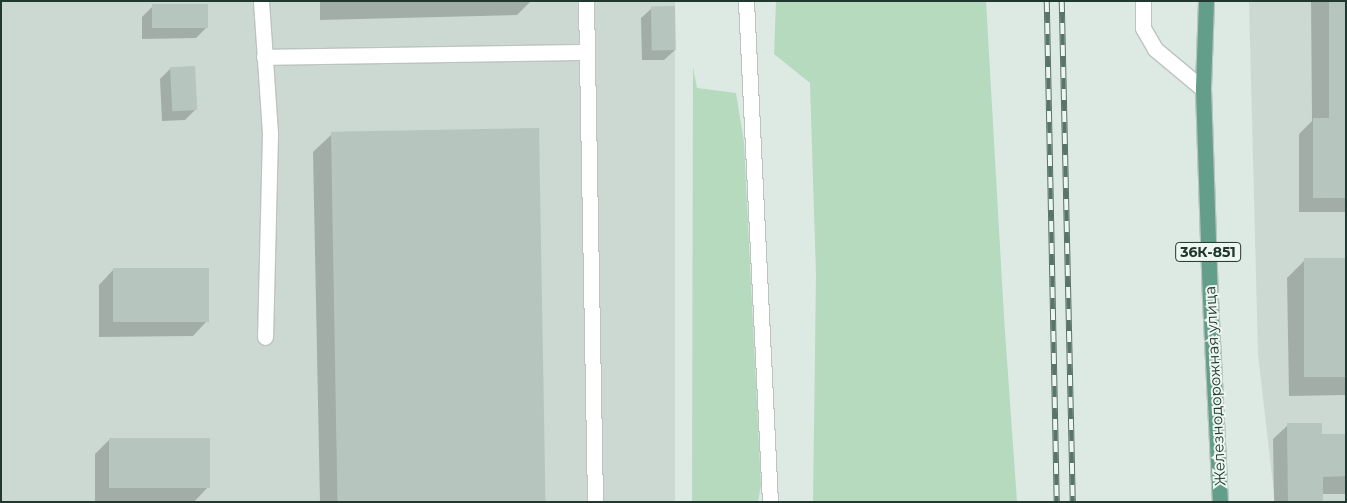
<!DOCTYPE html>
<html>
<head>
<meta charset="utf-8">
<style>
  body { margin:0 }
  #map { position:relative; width:1347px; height:503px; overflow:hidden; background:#dde9e3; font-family:Montserrat,sans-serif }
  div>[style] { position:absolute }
  .built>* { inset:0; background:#ccd9d2; transform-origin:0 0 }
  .green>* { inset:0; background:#b6dabd }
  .shadow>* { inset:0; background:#0003 }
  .building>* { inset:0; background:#b6c6bf; transform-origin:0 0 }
  .roads { filter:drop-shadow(1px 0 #bcc3c1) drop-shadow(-1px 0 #bcc3c1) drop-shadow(0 1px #bcc3c1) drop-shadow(0 -1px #bcc3c1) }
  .minor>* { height:15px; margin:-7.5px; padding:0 7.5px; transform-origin:7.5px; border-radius:7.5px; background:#fff }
  .major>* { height:15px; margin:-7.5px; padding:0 7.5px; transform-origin:7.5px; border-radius:7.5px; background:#639e8b }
  .rail>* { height:5.5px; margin-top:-2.75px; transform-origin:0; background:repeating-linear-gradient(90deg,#edf6f1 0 11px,#59746b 0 22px); box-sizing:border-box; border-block:1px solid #59746b }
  span { translate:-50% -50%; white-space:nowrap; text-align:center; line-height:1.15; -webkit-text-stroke:4px #edf6f1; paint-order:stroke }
  .shield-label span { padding:1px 4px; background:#edf6f1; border:1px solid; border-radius:4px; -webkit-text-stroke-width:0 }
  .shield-label { font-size:14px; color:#203830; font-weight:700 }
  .street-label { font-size:15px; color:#203830 }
  .frame { position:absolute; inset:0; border:2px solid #203830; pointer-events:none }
</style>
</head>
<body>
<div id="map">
  <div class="built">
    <div style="left:1px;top:1px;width:674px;height:501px"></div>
    <div style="clip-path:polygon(1249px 1px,1346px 1px,1346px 502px,1275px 502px,1258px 354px)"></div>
  </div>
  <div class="green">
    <div style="clip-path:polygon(776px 1px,986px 1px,1004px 317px,1017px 502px,813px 502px,816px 275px,810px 83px,774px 54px)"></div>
    <div style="clip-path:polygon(693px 67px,697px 88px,736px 93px,744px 142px,761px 485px,758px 502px,692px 502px)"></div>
  </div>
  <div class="shadow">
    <div style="clip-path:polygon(320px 1px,531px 1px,517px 15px,320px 20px)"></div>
    <div style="clip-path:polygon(1311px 1px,1346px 1px,1346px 212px,1299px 212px,1299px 134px,1312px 121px)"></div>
    <div style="clip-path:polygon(153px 6px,206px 28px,196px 38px,142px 39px,142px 17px)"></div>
    <div style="clip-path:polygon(652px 8px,675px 50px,664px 60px,642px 60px,641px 18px)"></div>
    <div style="clip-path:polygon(170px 69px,196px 109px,185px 120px,162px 121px,160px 79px)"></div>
    <div style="clip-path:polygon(332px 134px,545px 502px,320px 502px,313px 152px)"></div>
    <div style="clip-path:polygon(1346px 259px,1346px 395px,1289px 396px,1287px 278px,1305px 260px)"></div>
    <div style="clip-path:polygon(113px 270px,207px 321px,193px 336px,99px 337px,99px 285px)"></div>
    <div style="clip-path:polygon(1288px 425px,1321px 435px,1346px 435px,1346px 494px,1322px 494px,1322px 502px,1274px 502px,1273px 439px)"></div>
    <div style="clip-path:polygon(110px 439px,208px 487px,194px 502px,95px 502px,95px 454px)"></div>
  </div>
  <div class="building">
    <div style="clip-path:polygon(1329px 1px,1346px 1px,1346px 198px,1313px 198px,1313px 118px,1329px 118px)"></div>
    <div style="left:208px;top:4px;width:24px;height:56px;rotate:90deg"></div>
    <div style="left:675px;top:6px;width:44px;height:24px;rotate:89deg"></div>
    <div style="left:195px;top:66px;width:44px;height:25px;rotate:87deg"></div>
    <div style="left:539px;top:128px;width:374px;height:208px;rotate:89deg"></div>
    <div style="left:1346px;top:258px;width:119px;height:42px;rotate:90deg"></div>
    <div style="left:209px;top:268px;width:54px;height:96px;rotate:90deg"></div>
    <div style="clip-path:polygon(1287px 423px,1322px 423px,1322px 434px,1346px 434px,1346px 476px,1323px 477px,1323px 502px,1288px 502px)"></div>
    <div style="left:109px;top:438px;width:101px;height:50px"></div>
  </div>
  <div class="roads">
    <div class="minor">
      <div style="left:261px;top:1px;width:133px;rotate:86.1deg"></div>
      <div style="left:270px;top:134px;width:203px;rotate:91.4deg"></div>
      <div style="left:586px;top:1px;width:500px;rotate:88.97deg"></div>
      <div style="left:746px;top:1px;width:502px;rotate:87.26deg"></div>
      <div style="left:1143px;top:1px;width:27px;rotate:90deg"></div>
      <div style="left:1143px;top:28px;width:24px;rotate:60deg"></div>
      <div style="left:1155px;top:49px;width:62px;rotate:39.8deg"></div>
      <div style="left:264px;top:57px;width:323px;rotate:-0.9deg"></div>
    </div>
    <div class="major">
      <div style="left:1206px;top:1px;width:88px;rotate:92deg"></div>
      <div style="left:1203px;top:89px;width:210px;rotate:88.1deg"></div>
      <div style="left:1210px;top:299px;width:203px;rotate:87.2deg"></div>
    </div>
  </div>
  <div class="rail">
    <div style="left:1047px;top:1px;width:501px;rotate:88.86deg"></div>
    <div style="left:1062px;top:1px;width:501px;rotate:88.74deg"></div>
  </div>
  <div class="shield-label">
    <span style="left:1208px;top:252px">36К-851</span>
  </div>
  <div class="street-label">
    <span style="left:1215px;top:386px;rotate:-93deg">Железнодорожная улица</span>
  </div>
  <div class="frame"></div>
</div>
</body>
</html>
